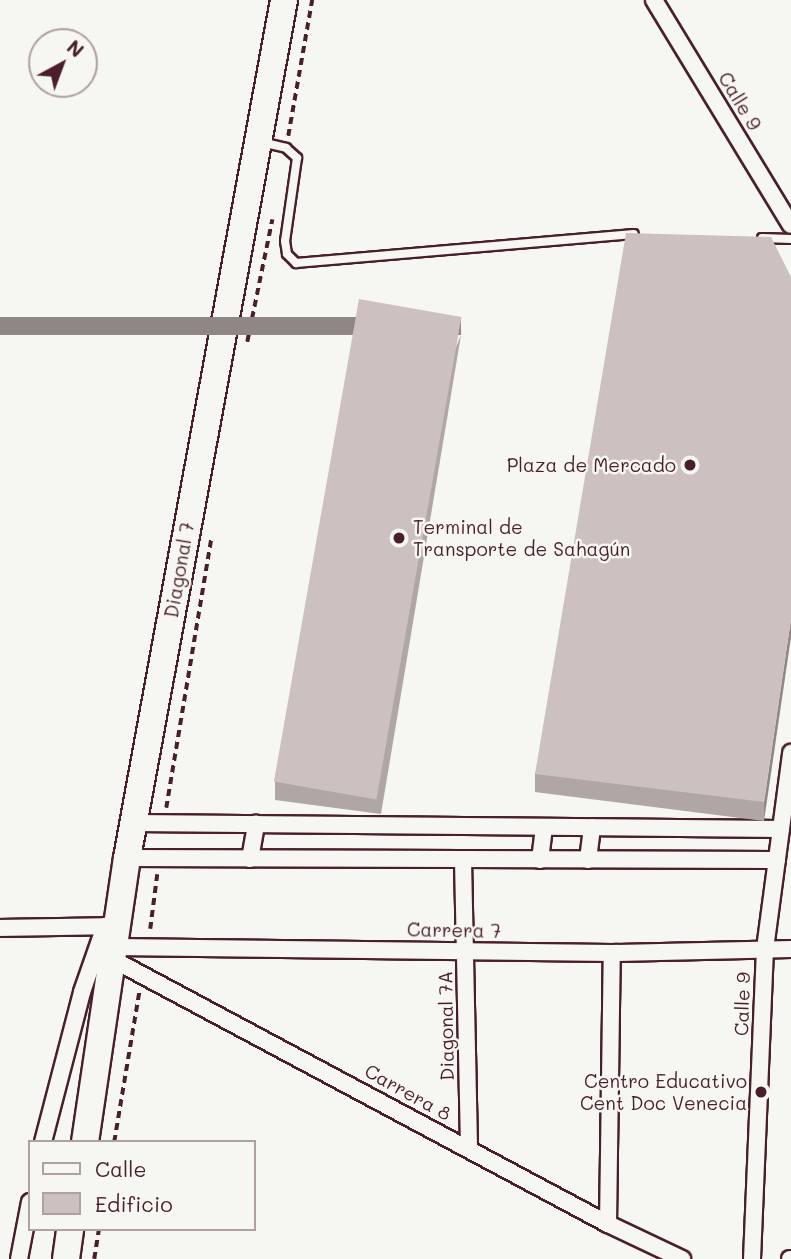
<!DOCTYPE html>
<html>
<head>
<meta charset="utf-8">
<style>
  body { margin:0 }
  #map { position:relative; width:791px; height:1259px; overflow:hidden; background:#f6f6f2; font-family:Mali,sans-serif }
  div>[style] { position:absolute }
  .path>* { height:3.5px; margin-top:-1.75px; transform-origin:0; background:repeating-linear-gradient(90deg,#4a1f2b 0 7px,transparent 0 12px) }
  .roads { filter:drop-shadow(2px 0 #4a1f2b) drop-shadow(-2px 0 #4a1f2b) drop-shadow(0 2px #4a1f2b) drop-shadow(0 -2px #4a1f2b) }
  .service>* { height:8px; margin:-4px; padding:0 4px; transform-origin:4px; border-radius:4px; background:#f6f6f2 }
  .minor>* { height:16px; margin:-8px; padding:0 8px; transform-origin:8px; border-radius:8px; background:#f6f6f2 }
  .trunk>* { height:26px; margin:-13px; padding:0 13px; transform-origin:13px; border-radius:13px; background:#f6f6f2 }
  .wall>* { inset:0; background:#afa6a5 }
  .shaded-wall>* { inset:0; background:#8f8786; transform-origin:0 0 }
  .building>* { inset:0; background:#ccc1c0; transform-origin:0 0 }
  .dots>* { width:19px; height:19px; translate:-50% -50%; box-sizing:border-box; border:4px solid #f6f6f2; border-radius:50% }
  span { translate:-50% -50%; white-space:nowrap; text-align:center; line-height:1.15; -webkit-text-stroke:5px #f6f6f2; paint-order:stroke }
  .street-label { font-size:19px; color:#4a1f2b }
  .poi-label { font-size:19px; color:#4a1f2b }
  .right { translate:-100% -50%; text-align:right }
  .left { translate:0 -50%; text-align:left }
  .legend { position:absolute; left:28px; top:1140px; width:228px; height:91px; box-sizing:border-box; background:#f6f6f2; border:2px solid #b1a0a2; margin:0; padding:9px 12px; list-style:none; font-size:21px; color:#4a1f2b }
  .legend li { display:flex; align-items:center; gap:14px; height:35px }
  .legend b { width:35px; border:2px solid #b1a0a2 }
  .north { position:absolute; left:28px; top:28px; width:70px; height:70px; box-sizing:border-box; background:#f6f6f2; border:2px solid #b1a0a2; border-radius:50%; rotate:41deg; font-size:19px; font-weight:700; line-height:28px; text-align:center; color:#4a1f2b }
  .north::after { content:''; display:block; margin:auto; width:24px; height:32px; background:#4a1f2b; clip-path:polygon(50% 0,100% 100%,50% 72%,0 100%) }
</style>
</head>
<body>
<div id="map">
  <div class="path">
    <div style="left:288px;top:136px;width:138px;rotate:-80deg"></div>
    <div style="left:247px;top:342px;width:125px;rotate:-78.4deg"></div>
    <div style="left:166px;top:808px;width:273px;rotate:-80.5deg"></div>
    <div style="left:150px;top:929px;width:55px;rotate:-82.7deg"></div>
    <div style="left:114px;top:1142px;width:152px;rotate:-80.5deg"></div>
    <div style="left:94px;top:1259px;width:30px;rotate:-81deg"></div>
  </div>
  <div class="roads">
    <div class="service">
      <div style="left:261px;top:142px;width:26px;rotate:13deg"></div>
      <div style="left:286px;top:148px;width:15px;rotate:42deg"></div>
      <div style="left:297px;top:158px;width:84px;rotate:98.2deg"></div>
      <div style="left:285px;top:241px;width:13px;rotate:81deg"></div>
      <div style="left:287px;top:254px;width:13px;rotate:45deg"></div>
      <div style="left:296px;top:263px;width:339px;rotate:-4.9deg"></div>
      <div style="left:762px;top:238px;width:29px;rotate:2deg"></div>
    </div>
    <div class="minor">
      <div style="left:654px;top:0;width:263px;rotate:58.7deg"></div>
      <div style="left:134px;top:823px;width:647px;rotate:0.53deg"></div>
      <div style="left:127px;top:858px;width:650px;rotate:0.18deg"></div>
      <div style="left:250px;top:859px;width:36px;rotate:-80deg"></div>
      <div style="left:463px;top:860px;width:289px;rotate:88.8deg"></div>
      <div style="left:540px;top:860px;width:33px;rotate:-83deg"></div>
      <div style="left:588px;top:860px;width:33px;rotate:-83deg"></div>
      <div style="left:0;top:928px;width:112px;rotate:-1deg"></div>
      <div style="left:116px;top:947px;width:496px;rotate:0.7deg"></div>
      <div style="left:612px;top:953px;width:179px;rotate:-1.3deg"></div>
      <div style="left:114px;top:960px;width:560px;rotate:28.12deg"></div>
      <div style="left:608px;top:1224px;width:82px;rotate:25.3deg"></div>
      <div style="left:43px;top:1142px;width:155px;rotate:-75.4deg"></div>
      <div style="left:82px;top:992px;width:70px;rotate:-70.8deg"></div>
      <div style="left:608px;top:1224px;width:271px;rotate:-89.2deg"></div>
      <div style="left:19px;top:1259px;width:58px;rotate:-79.1deg"></div>
      <div style="left:752px;top:1259px;width:310px;rotate:-87.6deg"></div>
      <div style="left:765px;top:949px;width:198px;rotate:-82.4deg"></div>
      <div style="left:790px;top:1259px;width:1px"></div>
    </div>
    <div class="trunk">
      <div style="left:85px;top:1142px;width:287px;rotate:-81.6deg"></div>
      <div style="left:127px;top:858px;width:872px;rotate:-79.63deg"></div>
      <div style="left:66px;top:1259px;width:30px;rotate:-82deg"></div>
    </div>
  </div>
  <div class="wall">
    <div style="clip-path:polygon(771px 237px,764px 821px,535px 792px,535px 774px)"></div>
    <div style="clip-path:polygon(461px 335px,381px 814px,275px 800px,275px 782px)"></div>
  </div>
  <div class="shaded-wall">
    <div style="left:461px;top:317px;width:18px;height:486px;rotate:90deg"></div>
    <div style="clip-path:polygon(791px 619px,791px 637px,764px 821px,764px 802px)"></div>
  </div>
  <div class="building">
    <div style="clip-path:polygon(626px 233px,771px 237px,791px 277px,791px 619px,764px 802px,535px 774px)"></div>
    <div style="left:359px;top:299px;width:104px;height:490px;rotate:10deg"></div>
  </div>
  <div class="dots">
    <div style="left:690px;top:465px;background:#4a1f2b"></div>
    <div style="left:399px;top:538px;background:#4a1f2b"></div>
    <div style="left:761px;top:1092px;background:#4a1f2b"></div>
  </div>
  <div class="street-label">
    <span style="left:740px;top:101px;rotate:59deg">Calle 9</span>
    <span style="left:179px;top:570px;rotate:-80deg">Diagonal 7</span>
    <span style="left:454px;top:930px;rotate:1deg">Carrera 7</span>
    <span style="left:742px;top:1004px;rotate:-88deg">Calle 9</span>
    <span style="left:446px;top:1026px;rotate:-91deg">Diagonal 7A</span>
    <span style="left:408px;top:1092px;rotate:29deg">Carrera 8</span>
  </div>
  <div class="poi-label">
    <span class="right" style="left:676px;top:465px">Plaza de Mercado</span>
    <span class="left" style="left:413px;top:538px">Terminal de<br>Transporte de Sahagún</span>
    <span class="right" style="left:747px;top:1092px">Centro Educativo<br>Cent Doc Venecia</span>
  </div>
  <ul class="legend">
  <li><b style="height:9px;background:#f6f6f2"></b>Calle</li>
  <li><b style="height:19px;background:#ccc1c0"></b>Edificio</li>
  </ul>
  <div class="north">N</div>
</div>
</body>
</html>
